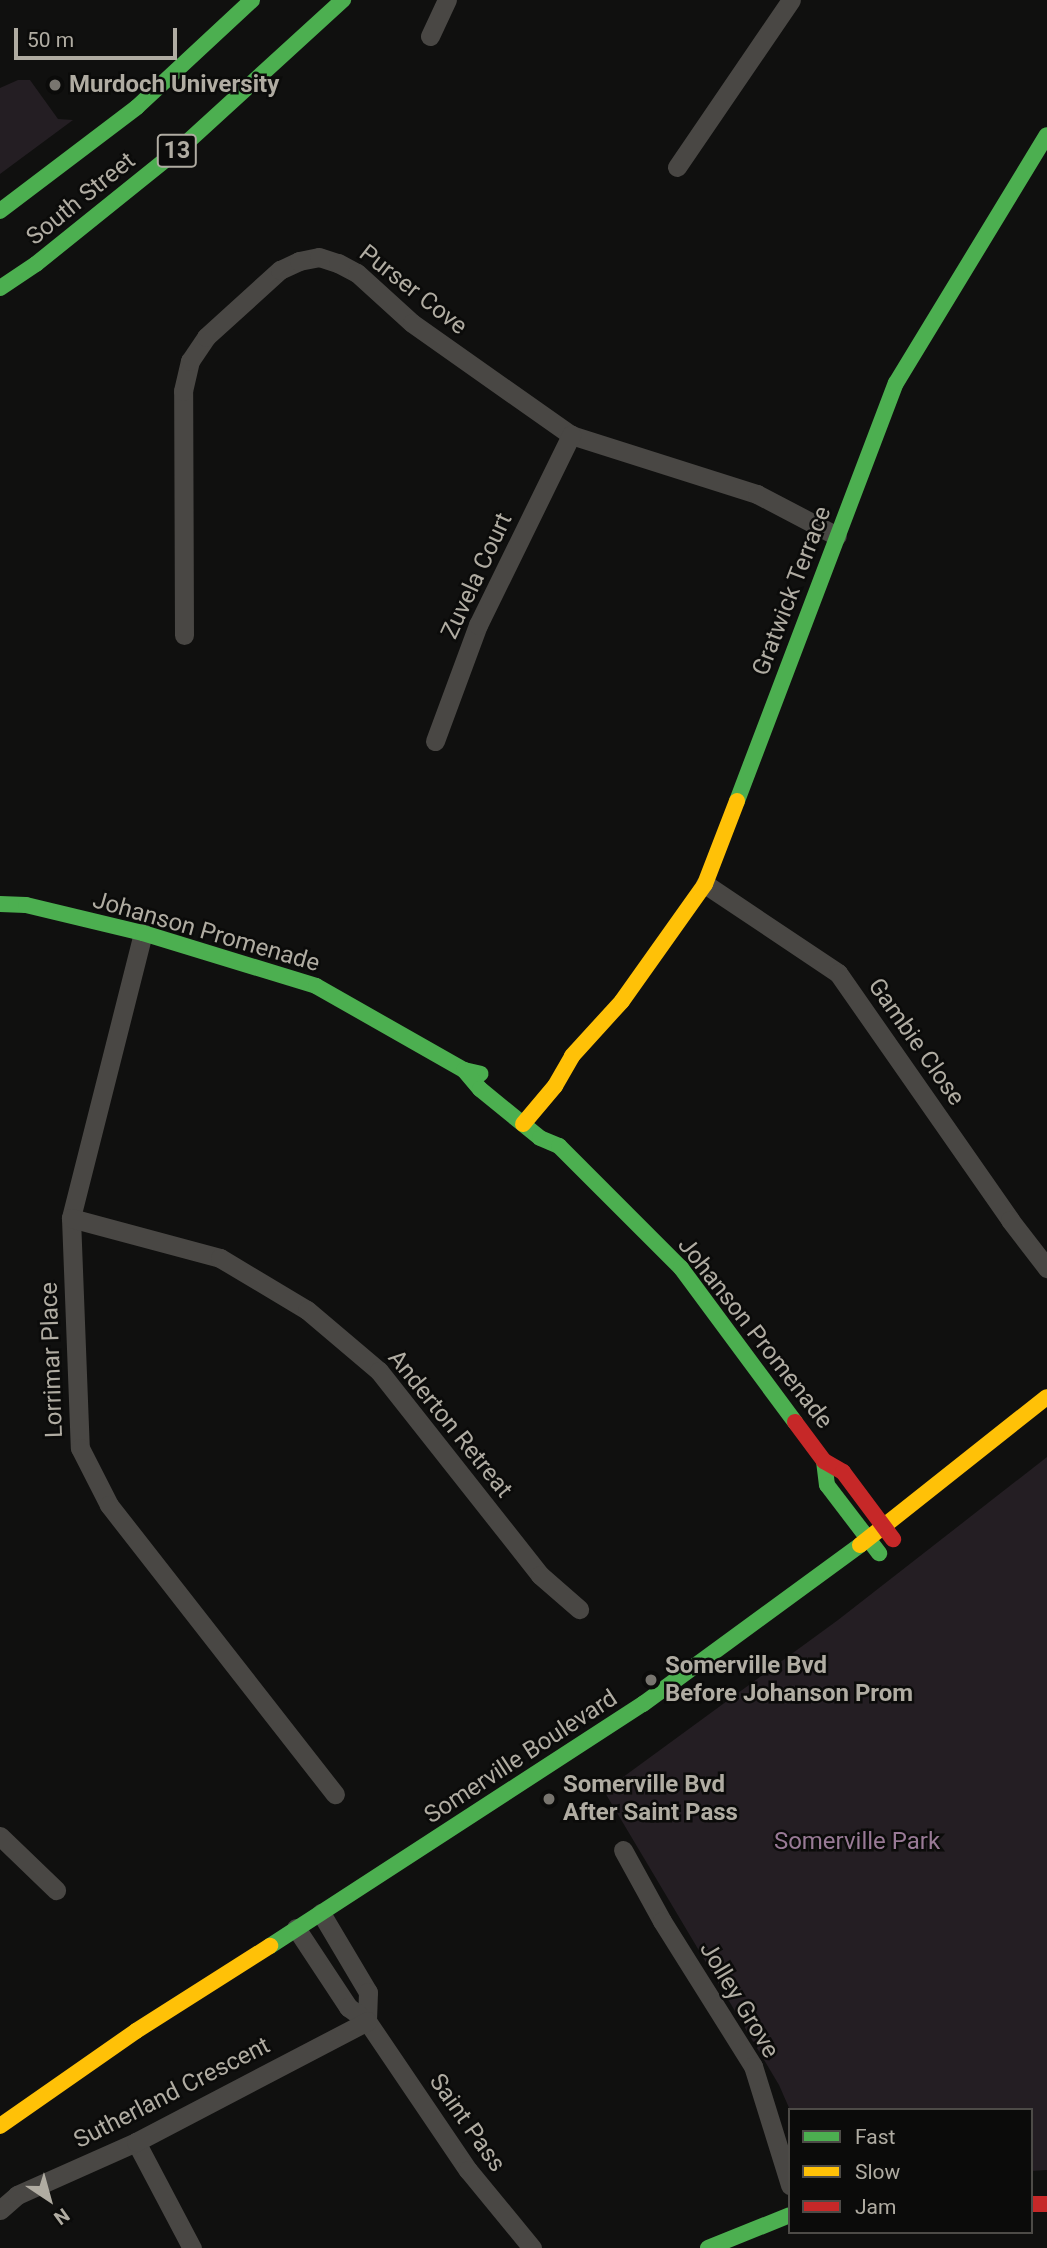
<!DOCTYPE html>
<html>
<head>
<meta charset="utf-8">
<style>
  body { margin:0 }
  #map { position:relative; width:1047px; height:2248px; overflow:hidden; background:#10100f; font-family:Roboto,sans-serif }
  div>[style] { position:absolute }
  .green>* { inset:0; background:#241e23 }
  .street>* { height:19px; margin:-9.5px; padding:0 9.5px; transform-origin:9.5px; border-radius:9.5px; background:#494744 }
  .fast>* { height:16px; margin:-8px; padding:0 8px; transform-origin:8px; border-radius:8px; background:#4caf50 }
  .slow>* { height:16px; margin:-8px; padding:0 8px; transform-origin:8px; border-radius:8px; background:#ffc107 }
  .jam>* { height:16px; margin:-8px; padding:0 8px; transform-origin:8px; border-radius:8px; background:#c62828 }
  .dots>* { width:19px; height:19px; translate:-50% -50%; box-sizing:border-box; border:4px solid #0b0b0a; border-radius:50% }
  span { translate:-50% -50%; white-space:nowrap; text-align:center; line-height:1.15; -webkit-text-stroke:5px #0b0b0a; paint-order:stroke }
  .shield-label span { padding:2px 5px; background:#0b0b0a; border:2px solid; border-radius:5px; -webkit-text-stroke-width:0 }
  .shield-label { font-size:23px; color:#b0aca2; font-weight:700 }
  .poi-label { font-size:24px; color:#b0aca2; font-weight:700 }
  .left { translate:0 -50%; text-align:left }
  .street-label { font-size:24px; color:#b0aca2 }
  .park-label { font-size:24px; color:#997a96 }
  .legend { position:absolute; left:788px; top:2108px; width:245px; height:126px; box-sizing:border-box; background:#0b0b0a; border:2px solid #4d4b47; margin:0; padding:9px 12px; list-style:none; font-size:21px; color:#b0aca2 }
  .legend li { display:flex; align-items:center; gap:14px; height:35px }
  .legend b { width:35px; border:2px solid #4d4b47 }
  .north { position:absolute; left:14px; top:2164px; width:70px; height:70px; -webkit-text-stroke:5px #0b0b0a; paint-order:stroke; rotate:144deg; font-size:19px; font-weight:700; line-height:28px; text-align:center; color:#b0aca2 }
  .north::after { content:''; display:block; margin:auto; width:24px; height:32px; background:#b0aca2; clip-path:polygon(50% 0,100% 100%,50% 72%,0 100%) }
  .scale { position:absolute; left:14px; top:28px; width:163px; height:32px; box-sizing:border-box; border:4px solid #b0aca2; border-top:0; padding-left:9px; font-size:21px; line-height:24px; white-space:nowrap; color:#b0aca2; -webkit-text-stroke:5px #0b0b0a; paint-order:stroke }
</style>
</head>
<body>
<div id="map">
  <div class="green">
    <div style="clip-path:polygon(18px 80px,30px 80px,58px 119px,73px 120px,0 174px,0 88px)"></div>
    <div style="clip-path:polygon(1047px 1457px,1047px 2170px,1031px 2171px,1031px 2110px,790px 2110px,779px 2085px,604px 1791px,838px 1620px)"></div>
  </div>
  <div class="street">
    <div style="left:430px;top:36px;width:40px;rotate:-65deg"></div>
    <div style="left:677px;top:167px;width:202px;rotate:-55.7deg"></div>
    <div style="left:184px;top:635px;width:244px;rotate:-90.2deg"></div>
    <div style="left:183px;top:391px;width:31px;rotate:-77deg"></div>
    <div style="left:190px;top:361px;width:29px;rotate:-56deg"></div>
    <div style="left:206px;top:337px;width:100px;rotate:-42.2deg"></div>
    <div style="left:280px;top:270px;width:21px;rotate:-25deg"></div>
    <div style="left:299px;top:261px;width:20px;rotate:-11deg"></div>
    <div style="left:319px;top:257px;width:20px;rotate:18deg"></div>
    <div style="left:338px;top:263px;width:21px;rotate:28deg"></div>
    <div style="left:357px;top:273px;width:74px;rotate:42.3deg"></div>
    <div style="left:412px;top:323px;width:194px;rotate:35.2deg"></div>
    <div style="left:571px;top:435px;width:195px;rotate:17.6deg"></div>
    <div style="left:757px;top:494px;width:90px;rotate:27.7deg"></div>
    <div style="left:435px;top:741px;width:124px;rotate:-69.7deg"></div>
    <div style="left:478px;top:625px;width:212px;rotate:-63.9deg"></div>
    <div style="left:705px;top:884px;width:160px;rotate:33.8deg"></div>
    <div style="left:838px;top:973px;width:301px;rotate:55.1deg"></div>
    <div style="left:1010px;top:1220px;width:61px;rotate:52.4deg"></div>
    <div style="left:143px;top:933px;width:294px;rotate:104.2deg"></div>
    <div style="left:71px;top:1218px;width:230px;rotate:87.8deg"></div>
    <div style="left:80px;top:1448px;width:64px;rotate:63deg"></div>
    <div style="left:109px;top:1505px;width:367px;rotate:52deg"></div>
    <div style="left:71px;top:1218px;width:154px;rotate:15deg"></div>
    <div style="left:220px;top:1258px;width:101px;rotate:30.9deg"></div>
    <div style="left:307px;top:1310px;width:94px;rotate:40.3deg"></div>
    <div style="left:379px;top:1371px;width:260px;rotate:51.7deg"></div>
    <div style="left:540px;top:1575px;width:52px;rotate:41.1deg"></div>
    <div style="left:0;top:1836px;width:78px;rotate:44deg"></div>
    <div style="left:623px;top:1850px;width:81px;rotate:61.2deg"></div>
    <div style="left:662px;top:1921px;width:171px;rotate:57.9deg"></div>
    <div style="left:753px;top:2066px;width:125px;rotate:72.7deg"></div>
    <div style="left:321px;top:1913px;width:92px;rotate:59.3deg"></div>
    <div style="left:368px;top:1992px;width:29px;rotate:92deg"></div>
    <div style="left:296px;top:1928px;width:95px;rotate:56.6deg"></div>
    <div style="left:348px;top:2007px;width:24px;rotate:36deg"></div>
    <div style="left:367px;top:2021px;width:180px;rotate:55.9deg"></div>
    <div style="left:468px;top:2170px;width:101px;rotate:50.6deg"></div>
    <div style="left:136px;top:2142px;width:120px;rotate:62.2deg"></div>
    <div style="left:0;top:2210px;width:23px;rotate:-41deg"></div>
    <div style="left:17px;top:2195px;width:130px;rotate:-24deg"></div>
    <div style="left:136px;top:2142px;width:261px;rotate:-27.6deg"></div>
  </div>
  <div class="fast">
    <div style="left:0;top:211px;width:172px;rotate:-37.2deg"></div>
    <div style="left:137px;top:107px;width:157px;rotate:-42.9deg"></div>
    <div style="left:0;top:288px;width:43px;rotate:-33.7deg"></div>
    <div style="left:36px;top:264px;width:189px;rotate:-38.8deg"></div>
    <div style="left:183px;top:146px;width:217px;rotate:-42.4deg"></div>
    <div style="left:737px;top:801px;width:447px;rotate:-69.2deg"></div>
    <div style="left:896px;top:383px;width:290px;rotate:-58.7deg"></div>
    <div style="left:0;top:904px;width:26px;rotate:2deg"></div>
    <div style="left:26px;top:905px;width:120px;rotate:13.5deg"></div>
    <div style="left:143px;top:933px;width:181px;rotate:17deg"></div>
    <div style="left:316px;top:986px;width:170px;rotate:29.6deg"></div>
    <div style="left:464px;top:1070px;width:17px;rotate:13deg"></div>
    <div style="left:464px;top:1070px;width:25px;rotate:50deg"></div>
    <div style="left:480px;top:1089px;width:77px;rotate:39.2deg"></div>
    <div style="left:540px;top:1138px;width:21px;rotate:23deg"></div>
    <div style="left:559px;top:1146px;width:173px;rotate:45deg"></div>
    <div style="left:681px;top:1268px;width:192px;rotate:53.5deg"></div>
    <div style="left:824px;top:1461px;width:24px;rotate:83deg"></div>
    <div style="left:827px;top:1485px;width:86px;rotate:52.6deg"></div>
    <div style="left:270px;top:1946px;width:445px;rotate:-33deg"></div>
    <div style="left:643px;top:1704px;width:269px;rotate:-36.2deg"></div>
    <div style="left:708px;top:2248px;width:88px;rotate:-21.9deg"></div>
  </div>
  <div class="slow">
    <div style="left:523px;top:1124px;width:50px;rotate:-49.9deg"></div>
    <div style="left:555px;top:1086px;width:34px;rotate:-60deg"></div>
    <div style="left:572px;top:1056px;width:74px;rotate:-47.7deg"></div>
    <div style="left:622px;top:1001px;width:143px;rotate:-54.6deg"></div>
    <div style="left:705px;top:884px;width:89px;rotate:-68.9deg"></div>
    <div style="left:860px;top:1545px;width:238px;rotate:-38.4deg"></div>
    <div style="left:0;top:2126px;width:166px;rotate:-34.9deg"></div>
    <div style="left:136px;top:2031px;width:159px;rotate:-32.4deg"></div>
  </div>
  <div class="jam">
    <div style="left:795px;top:1422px;width:49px;rotate:53.4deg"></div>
    <div style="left:824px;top:1461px;width:22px;rotate:30deg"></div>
    <div style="left:843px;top:1472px;width:84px;rotate:53.3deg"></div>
    <div style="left:1031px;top:2204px;width:16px"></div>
  </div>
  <div class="dots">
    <div style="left:55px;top:85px;background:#78756f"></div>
    <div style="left:651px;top:1680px;background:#78756f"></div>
    <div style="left:549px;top:1799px;background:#78756f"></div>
  </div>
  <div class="shield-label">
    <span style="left:177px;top:151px">13</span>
  </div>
  <div class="poi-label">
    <span class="left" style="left:69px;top:85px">Murdoch University</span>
    <span class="left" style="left:665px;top:1680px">Somerville Bvd<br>Before Johanson Prom</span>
    <span class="left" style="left:563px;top:1799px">Somerville Bvd<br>After Saint Pass</span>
  </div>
  <div class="street-label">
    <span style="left:81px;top:199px;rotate:-39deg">South Street</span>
    <span style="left:413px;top:290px;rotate:38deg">Purser Cove</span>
    <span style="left:477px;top:576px;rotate:-65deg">Zuvela Court</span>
    <span style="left:792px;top:591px;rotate:-69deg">Gratwick Terrace</span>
    <span style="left:206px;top:932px;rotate:16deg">Johanson Promenade</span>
    <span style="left:916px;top:1042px;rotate:55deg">Gambie Close</span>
    <span style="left:755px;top:1333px;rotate:52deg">Johanson Promenade</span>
    <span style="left:52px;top:1360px;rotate:-92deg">Lorrimar Place</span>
    <span style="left:450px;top:1424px;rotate:51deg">Anderton Retreat</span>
    <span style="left:521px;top:1757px;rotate:-33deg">Somerville Boulevard</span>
    <span style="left:739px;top:2000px;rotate:59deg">Jolley Grove</span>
    <span style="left:172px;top:2093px;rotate:-27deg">Sutherland Crescent</span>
    <span style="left:467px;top:2123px;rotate:55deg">Saint Pass</span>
  </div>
  <div class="park-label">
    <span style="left:857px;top:1842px">Somerville Park</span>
  </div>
  <ul class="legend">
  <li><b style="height:9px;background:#4caf50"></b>Fast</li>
  <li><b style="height:9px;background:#ffc107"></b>Slow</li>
  <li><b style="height:9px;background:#c62828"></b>Jam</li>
  </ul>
  <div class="north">N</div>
  <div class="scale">50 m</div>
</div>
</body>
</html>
